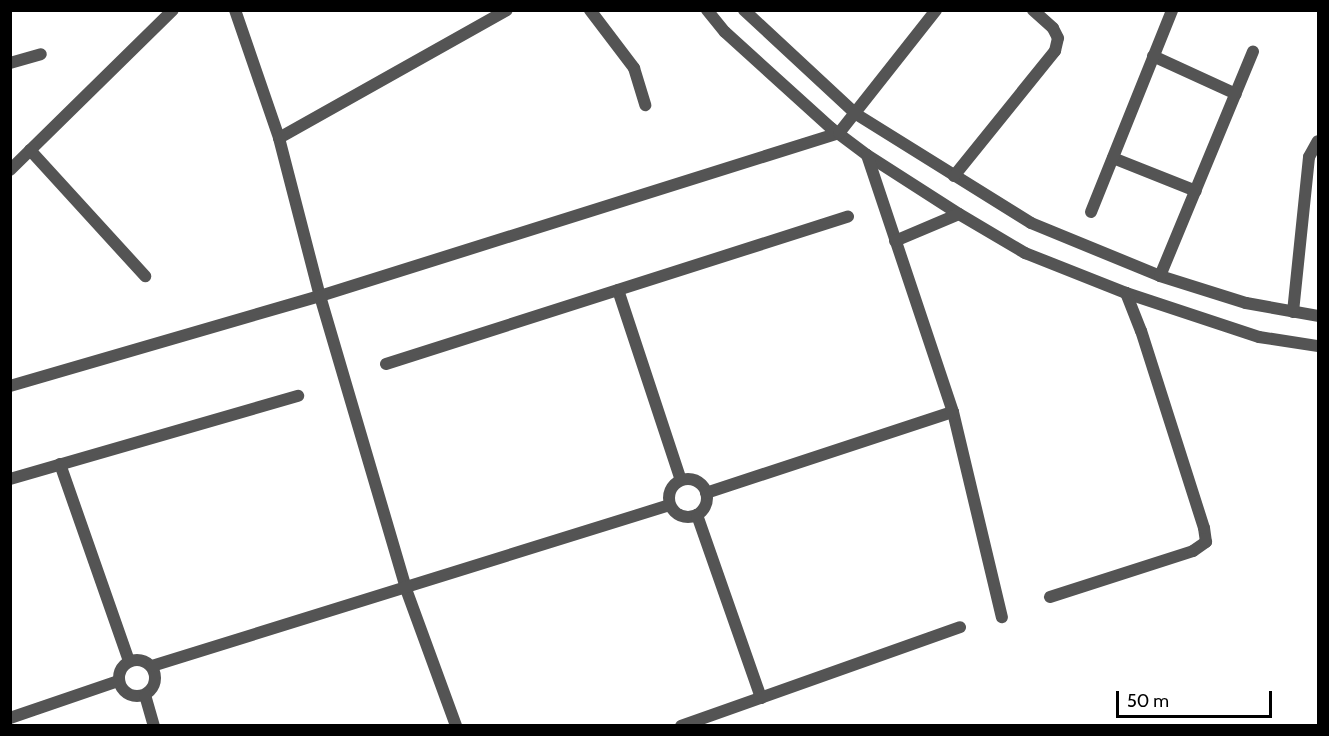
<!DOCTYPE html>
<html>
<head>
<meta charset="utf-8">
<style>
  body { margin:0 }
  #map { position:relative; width:1329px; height:736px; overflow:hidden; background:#fff; font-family:Cabin,sans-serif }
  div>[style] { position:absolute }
  .street>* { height:12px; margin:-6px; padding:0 6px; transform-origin:6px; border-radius:6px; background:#545454 }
  .street>.ring { margin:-6px; padding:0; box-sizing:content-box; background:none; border:12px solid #545454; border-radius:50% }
  span { translate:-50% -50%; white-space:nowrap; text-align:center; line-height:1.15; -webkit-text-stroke:6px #fff; paint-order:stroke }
  .frame { position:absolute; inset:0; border:12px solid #000; pointer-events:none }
  .scale { position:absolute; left:1116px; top:691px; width:156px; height:27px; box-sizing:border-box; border:3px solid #000; border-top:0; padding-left:8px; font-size:18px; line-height:21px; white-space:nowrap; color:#000; -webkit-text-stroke:4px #fff; paint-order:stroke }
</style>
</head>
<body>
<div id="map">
  <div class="street">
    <div style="left:235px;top:10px;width:135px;rotate:71deg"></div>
    <div style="left:279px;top:138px;width:163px;rotate:75.5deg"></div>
    <div style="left:320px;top:296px;width:305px;rotate:73.6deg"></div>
    <div style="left:406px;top:589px;width:146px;rotate:69.9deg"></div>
    <div style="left:590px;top:10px;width:73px;rotate:52.8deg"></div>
    <div style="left:634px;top:68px;width:39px;rotate:73deg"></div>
    <div style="left:707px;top:10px;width:28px;rotate:51deg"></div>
    <div style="left:725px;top:32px;width:143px;rotate:42.2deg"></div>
    <div style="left:831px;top:128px;width:45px;rotate:36.9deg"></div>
    <div style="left:867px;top:155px;width:109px;rotate:32.7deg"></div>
    <div style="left:959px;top:214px;width:77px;rotate:30.6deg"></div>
    <div style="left:1025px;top:253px;width:109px;rotate:21.6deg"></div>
    <div style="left:1126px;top:293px;width:140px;rotate:18.3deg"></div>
    <div style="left:1259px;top:337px;width:60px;rotate:8.7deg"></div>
    <div style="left:744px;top:10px;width:153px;rotate:42.9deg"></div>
    <div style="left:856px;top:114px;width:206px;rotate:31.9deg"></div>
    <div style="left:1031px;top:223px;width:139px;rotate:22.3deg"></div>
    <div style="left:1160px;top:276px;width:90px;rotate:17.4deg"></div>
    <div style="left:1246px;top:303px;width:73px;rotate:10.2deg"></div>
    <div style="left:1153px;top:56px;width:91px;rotate:24.6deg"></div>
    <div style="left:10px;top:63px;width:32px;rotate:-16deg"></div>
    <div style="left:279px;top:138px;width:261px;rotate:-29.3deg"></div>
    <div style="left:30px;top:150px;width:171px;rotate:47.6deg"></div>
    <div style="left:867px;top:155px;width:271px;rotate:71.5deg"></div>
    <div style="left:953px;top:412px;width:211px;rotate:76.6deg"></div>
    <div style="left:1113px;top:158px;width:89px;rotate:21.7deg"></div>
    <div style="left:10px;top:170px;width:228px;rotate:-44.5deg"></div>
    <div style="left:954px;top:176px;width:161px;rotate:-51.1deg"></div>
    <div style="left:1055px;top:51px;width:13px;rotate:-77deg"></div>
    <div style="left:1058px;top:38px;width:11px;rotate:-117deg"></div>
    <div style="left:1053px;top:28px;width:27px;rotate:-138deg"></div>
    <div style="left:1091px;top:212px;width:218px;rotate:-68.1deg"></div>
    <div style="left:895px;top:241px;width:69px;rotate:-22.9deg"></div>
    <div style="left:1160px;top:276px;width:243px;rotate:-67.5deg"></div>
    <div style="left:618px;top:290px;width:200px;rotate:71.7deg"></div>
    <div style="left:1293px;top:312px;width:156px;rotate:-84.1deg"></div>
    <div style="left:1309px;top:157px;width:18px;rotate:-61deg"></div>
    <div style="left:386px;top:364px;width:485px;rotate:-17.7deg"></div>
    <div style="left:10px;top:386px;width:323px;rotate:-16.2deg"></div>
    <div style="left:320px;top:296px;width:544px;rotate:-17.44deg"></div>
    <div style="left:839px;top:133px;width:157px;rotate:-51.7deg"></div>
    <div style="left:60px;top:464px;width:209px;rotate:70.7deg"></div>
    <div style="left:10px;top:479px;width:300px;rotate:-16.1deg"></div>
    <div class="ring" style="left:669px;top:479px;width:26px;height:26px"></div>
    <div style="left:706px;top:493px;width:260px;rotate:-18.2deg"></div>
    <div style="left:697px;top:515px;width:194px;rotate:70.7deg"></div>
    <div style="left:1050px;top:597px;width:150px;rotate:-17.8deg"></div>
    <div style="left:1193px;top:551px;width:16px;rotate:-35deg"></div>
    <div style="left:1206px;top:542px;width:14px;rotate:-98deg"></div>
    <div style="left:1204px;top:528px;width:207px;rotate:-107.7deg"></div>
    <div style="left:1141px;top:331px;width:41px;rotate:-111.5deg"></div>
    <div class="ring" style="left:119px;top:660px;width:24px;height:24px"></div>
    <div style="left:152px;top:666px;width:542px;rotate:-17.27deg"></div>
    <div style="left:145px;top:695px;width:32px;rotate:74deg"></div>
    <div style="left:10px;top:718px;width:114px;rotate:-18.9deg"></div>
    <div style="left:681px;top:726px;width:296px;rotate:-19.5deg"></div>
  </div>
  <div class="frame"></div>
  <div class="scale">50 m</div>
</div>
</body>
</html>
